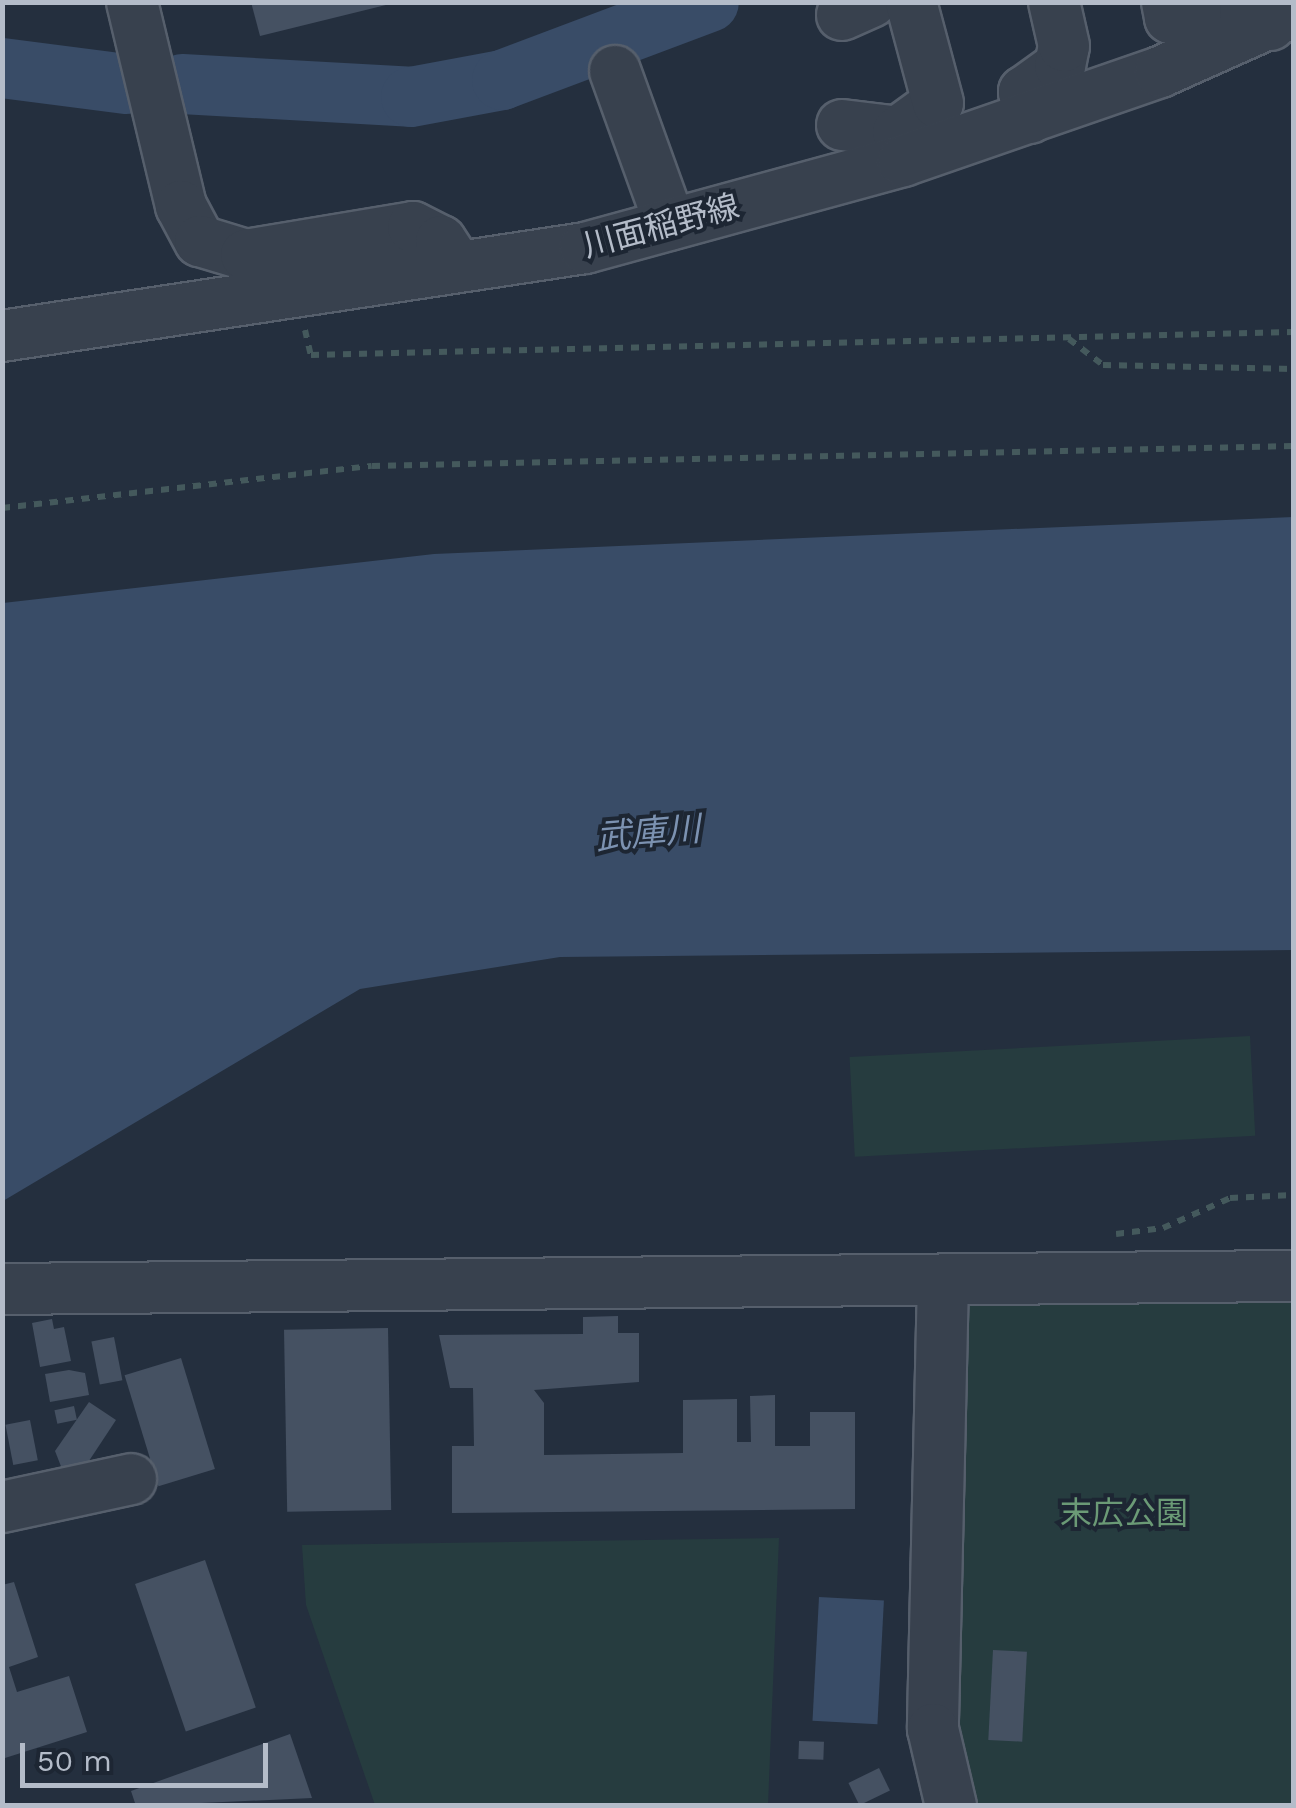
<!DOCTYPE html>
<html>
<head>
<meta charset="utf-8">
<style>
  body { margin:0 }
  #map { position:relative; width:1296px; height:1808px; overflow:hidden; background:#242f3e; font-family:"Work Sans","Noto Sans JP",sans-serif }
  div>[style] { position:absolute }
  .green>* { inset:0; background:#263c3f; transform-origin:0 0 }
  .water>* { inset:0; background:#394c67; transform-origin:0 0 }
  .river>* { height:60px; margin:-30px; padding:0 30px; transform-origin:30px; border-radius:30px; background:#394c67 }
  .building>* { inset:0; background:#455162; transform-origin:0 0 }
  .path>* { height:6px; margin-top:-3px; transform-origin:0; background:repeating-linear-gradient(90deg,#44595c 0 8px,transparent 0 16px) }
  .roads { filter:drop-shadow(2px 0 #565f6c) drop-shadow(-2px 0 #565f6c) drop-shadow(0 2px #565f6c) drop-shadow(0 -2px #565f6c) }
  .minor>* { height:50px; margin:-25px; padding:0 25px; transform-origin:25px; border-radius:25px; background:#38414e }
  span { translate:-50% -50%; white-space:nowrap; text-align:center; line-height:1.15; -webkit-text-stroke:8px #1d2633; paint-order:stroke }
  .street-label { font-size:32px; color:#b4bcc9 }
  .park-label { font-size:32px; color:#6b9a76 }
  .water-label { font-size:35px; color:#7c92b1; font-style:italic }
  .frame { position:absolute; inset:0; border:5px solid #b4bcc9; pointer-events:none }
  .scale { position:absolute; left:20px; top:1743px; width:248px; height:45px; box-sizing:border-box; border:5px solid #b4bcc9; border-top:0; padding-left:12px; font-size:30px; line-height:35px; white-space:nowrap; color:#b4bcc9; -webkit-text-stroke:8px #1d2633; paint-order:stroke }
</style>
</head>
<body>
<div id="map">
  <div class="green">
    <div style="left:1250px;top:1036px;width:100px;height:401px;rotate:87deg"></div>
    <div style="clip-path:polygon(1293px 1295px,1293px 1805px,965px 1805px,953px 1711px,955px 1314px,968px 1296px)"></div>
    <div style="clip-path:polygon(779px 1538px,768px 1805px,375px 1805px,306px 1605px,302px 1545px)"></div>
  </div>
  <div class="water">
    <div style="clip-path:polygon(1293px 517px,1293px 950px,560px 957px,360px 989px,3px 1201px,3px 603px,434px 554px)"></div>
    <div style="left:819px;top:1597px;width:65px;height:124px;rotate:3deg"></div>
  </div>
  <div class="river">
    <div style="left:2px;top:68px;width:125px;rotate:7.4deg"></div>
    <div style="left:182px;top:84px;width:229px;rotate:3.2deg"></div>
    <div style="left:411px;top:97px;width:93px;rotate:-10.6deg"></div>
    <div style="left:502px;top:80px;width:221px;rotate:-20.6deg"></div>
  </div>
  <div class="building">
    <div style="clip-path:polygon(251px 2px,390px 2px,390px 4px,260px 36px)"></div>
    <div style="clip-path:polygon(618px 1316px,618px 1333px,639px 1333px,639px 1382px,534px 1390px,544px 1403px,544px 1455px,683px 1453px,683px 1400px,737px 1399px,737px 1442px,751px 1442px,750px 1396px,775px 1395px,775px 1446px,810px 1446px,810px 1412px,855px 1412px,855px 1509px,452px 1513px,452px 1446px,474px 1446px,473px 1388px,450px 1388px,439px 1335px,583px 1334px,583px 1317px)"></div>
    <div style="clip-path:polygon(52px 1319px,54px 1329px,64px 1327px,71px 1361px,40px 1367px,32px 1323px)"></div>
    <div style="left:388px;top:1328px;width:182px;height:104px;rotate:89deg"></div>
    <div style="left:114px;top:1337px;width:44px;height:23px;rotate:79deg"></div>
    <div style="left:181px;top:1358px;width:116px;height:59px;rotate:73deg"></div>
    <div style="clip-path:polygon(69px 1370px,85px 1373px,89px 1395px,50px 1402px,45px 1374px)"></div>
    <div style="clip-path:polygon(89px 1402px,116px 1420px,83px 1470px,64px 1474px,55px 1451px)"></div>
    <div style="left:74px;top:1406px;width:14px;height:20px;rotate:78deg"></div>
    <div style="left:30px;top:1420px;width:41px;height:25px;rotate:79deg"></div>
    <div style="left:205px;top:1560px;width:156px;height:74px;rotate:71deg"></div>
    <div style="clip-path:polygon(14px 1582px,38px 1657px,9px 1667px,17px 1692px,69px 1676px,87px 1732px,5px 1758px,2px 1585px)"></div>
    <div style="left:993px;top:1650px;width:34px;height:90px;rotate:3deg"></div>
    <div style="clip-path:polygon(290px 1734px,312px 1798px,136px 1806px,131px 1791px)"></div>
    <div style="left:799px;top:1741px;width:25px;height:18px;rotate:2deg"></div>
    <div style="left:879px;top:1768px;width:25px;height:34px;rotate:64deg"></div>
  </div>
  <div class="path">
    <div style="left:305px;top:330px;width:26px;rotate:77deg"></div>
    <div style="left:311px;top:355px;width:983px;rotate:-1.34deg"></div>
    <div style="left:1069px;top:339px;width:43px;rotate:37.4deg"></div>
    <div style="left:1103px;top:365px;width:191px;rotate:1.2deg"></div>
    <div style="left:2px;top:508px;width:372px;rotate:-6.5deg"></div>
    <div style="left:372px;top:466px;width:922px;rotate:-1.24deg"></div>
    <div style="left:1116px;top:1234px;width:47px;rotate:-7.3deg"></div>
    <div style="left:1163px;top:1228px;width:73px;rotate:-24.1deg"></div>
    <div style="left:1230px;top:1198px;width:64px;rotate:-2.7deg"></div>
  </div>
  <div class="roads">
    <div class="minor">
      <div style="left:132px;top:2px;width:210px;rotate:76.5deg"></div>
      <div style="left:181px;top:206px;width:40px;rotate:62deg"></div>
      <div style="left:200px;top:241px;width:48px;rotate:16.9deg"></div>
      <div style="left:246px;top:255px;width:169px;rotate:-9.5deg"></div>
      <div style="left:413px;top:227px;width:31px;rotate:27deg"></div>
      <div style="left:441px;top:241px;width:30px;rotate:57deg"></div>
      <div style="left:1167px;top:2px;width:16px;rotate:79deg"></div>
      <div style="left:1170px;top:18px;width:75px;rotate:-5.3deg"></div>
      <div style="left:1245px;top:11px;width:29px;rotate:29deg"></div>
      <div style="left:842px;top:15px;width:32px;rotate:-24deg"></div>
      <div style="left:615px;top:71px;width:163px;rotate:70.2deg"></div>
      <div style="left:1030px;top:118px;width:27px;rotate:-103deg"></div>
      <div style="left:1024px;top:92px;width:44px;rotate:-35.8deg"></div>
      <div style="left:1060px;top:66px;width:20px;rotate:-79deg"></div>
      <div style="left:1064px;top:46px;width:45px;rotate:-102.8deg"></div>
      <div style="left:842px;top:125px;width:56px;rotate:7.1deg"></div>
      <div style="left:898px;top:132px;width:49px;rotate:-35.9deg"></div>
      <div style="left:938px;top:103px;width:105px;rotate:-105deg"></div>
      <div style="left:2px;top:336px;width:590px;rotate:-8.58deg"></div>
      <div style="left:585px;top:248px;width:330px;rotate:-15.3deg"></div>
      <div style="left:903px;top:161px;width:272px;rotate:-19.1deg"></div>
      <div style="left:1160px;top:72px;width:147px;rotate:-24.1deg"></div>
      <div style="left:943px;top:1280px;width:449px;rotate:91.3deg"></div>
      <div style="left:933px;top:1729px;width:79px;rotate:76.8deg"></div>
      <div style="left:2px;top:1289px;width:1292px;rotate:-0.58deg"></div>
      <div style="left:2px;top:1507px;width:132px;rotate:-12.2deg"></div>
    </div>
  </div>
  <div class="street-label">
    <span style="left:661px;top:226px;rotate:-15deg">川面稲野線</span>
  </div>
  <div class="park-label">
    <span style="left:1124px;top:1513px">末広公園</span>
  </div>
  <div class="water-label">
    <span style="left:648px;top:833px;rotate:-5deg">武庫川</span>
  </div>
  <div class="frame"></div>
  <div class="scale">50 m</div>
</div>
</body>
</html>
